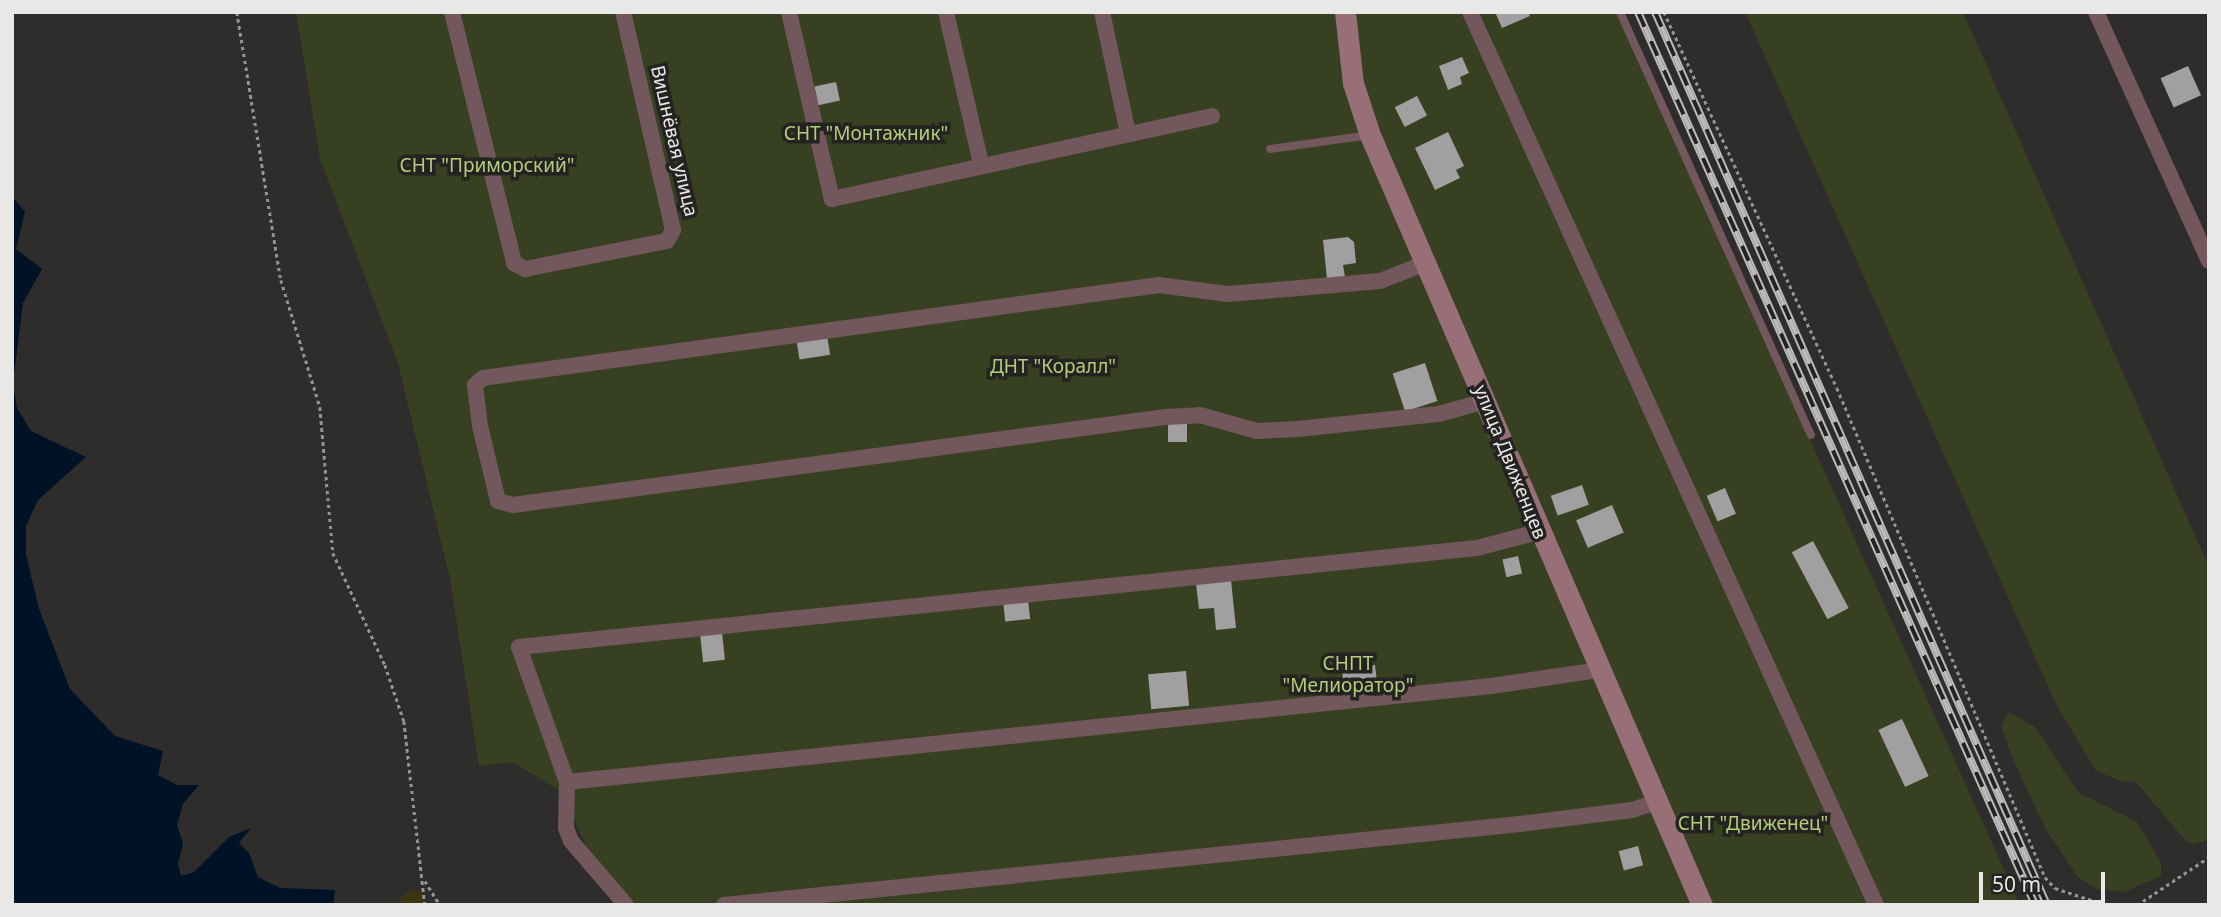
<!DOCTYPE html>
<html>
<head>
<meta charset="utf-8">
<style>
  body { margin:0 }
  #map { position:relative; width:2221px; height:917px; overflow:hidden; background:#2e2d2b; font-family:"Noto Sans",sans-serif }
  div>[style] { position:absolute }
  .green>* { inset:0; background:#374121 }
  .sand>* { inset:0; background:#3d3414 }
  .water>* { inset:0; background:#001226 }
  .building>* { inset:0; background:#a29fa1; transform-origin:0 0 }
  .path>* { height:2.5px; margin-top:-1.25px; transform-origin:0; background:repeating-linear-gradient(90deg,#949492 0 3.5px,transparent 0 7px) }
  .lane>* { height:8px; margin:-4px; padding:0 4px; transform-origin:4px; border-radius:4px; background:#72575d }
  .street>* { height:16px; margin:-8px; padding:0 8px; transform-origin:8px; border-radius:8px; background:#72575d }
  .secondary>* { height:21px; margin:-10.5px; padding:0 10.5px; transform-origin:10.5px; border-radius:10.5px; background:#986e77 }
  .rail>* { height:8px; margin-top:-4px; transform-origin:0; background:repeating-linear-gradient(90deg,#242321 0 16px,#bbbbb9 0 32px); box-sizing:border-box; border-block:2px solid #bbbbb9 }
  span { translate:-50% -50%; white-space:nowrap; text-align:center; line-height:1.15; -webkit-text-stroke:7px #242321; paint-order:stroke }
  .park-label { font-size:19px; color:#b3cd7b }
  .street-label { font-size:19px; color:#e8e8e6 }
  .frame { position:absolute; inset:0; border:14px solid #e8e8e6; pointer-events:none }
  .scale { position:absolute; left:1979px; top:872px; width:126px; height:32px; box-sizing:border-box; border:4px solid #e8e8e6; border-top:0; padding-left:9px; font-size:21px; line-height:24px; white-space:nowrap; color:#e8e8e6; -webkit-text-stroke:5px #242321; paint-order:stroke }
</style>
</head>
<body>
<div id="map">
  <div class="green">
    <div style="clip-path:polygon(296px 12px,1617px 12px,2020px 905px,635px 905px,594px 861px,560px 791px,513px 762px,479px 766px,450px 579px,398px 363px,320px 159px)"></div>
    <div style="clip-path:polygon(1745px 12px,1963px 12px,2209px 567px,2209px 840px,2193px 844px,2185px 840px,2136px 782px,2121px 781px,2096px 771px,2056px 704px)"></div>
    <div style="clip-path:polygon(2009px 712px,2035px 727px,2078px 792px,2137px 822px,2161px 863px,2161px 876px,2124px 892px,2097px 889px,2078px 877px,2045px 828px,2012px 757px,2001px 725px)"></div>
  </div>
  <div class="sand">
    <div style="clip-path:polygon(409px 889px,423px 892px,423px 905px,396px 905px)"></div>
  </div>
  <div class="water">
    <div style="clip-path:polygon(12px 196px,25px 212px,16px 249px,42px 269px,23px 303px,13px 383px,17px 408px,31px 431px,86px 457px,38px 500px,26px 526px,26px 555px,39px 609px,70px 689px,115px 736px,163px 751px,158px 775px,177px 785px,199px 785px,183px 804px,177px 825px,183px 843px,178px 864px,181px 876px,194px 872px,229px 837px,251px 828px,239px 843px,249px 853px,258px 877px,280px 888px,335px 890px,333px 905px,12px 905px)"></div>
  </div>
  <div class="building">
    <div style="clip-path:polygon(1495px 12px,1528px 12px,1530px 16px,1502px 28px)"></div>
    <div style="clip-path:polygon(1462px 57px,1469px 73px,1460px 77px,1462px 84px,1448px 90px,1439px 66px)"></div>
    <div style="left:2188px;top:66px;width:32px;height:30px;rotate:66deg"></div>
    <div style="left:836px;top:82px;width:19px;height:22px;rotate:78deg"></div>
    <div style="left:1417px;top:96px;width:22px;height:25px;rotate:63deg"></div>
    <div style="clip-path:polygon(1448px 132px,1464px 166px,1456px 170px,1460px 178px,1435px 190px,1415px 148px)"></div>
    <div style="clip-path:polygon(1348px 237px,1354px 242px,1356px 263px,1343px 265px,1345px 277px,1327px 279px,1323px 240px)"></div>
    <div style="left:827px;top:335px;width:20px;height:31px;rotate:81deg"></div>
    <div style="left:1425px;top:363px;width:40px;height:34px;rotate:72deg"></div>
    <div style="left:1168px;top:423px;width:19px;height:19px"></div>
    <div style="left:1582px;top:485px;width:21px;height:33px;rotate:71deg"></div>
    <div style="left:1725px;top:488px;width:28px;height:20px;rotate:67deg"></div>
    <div style="left:1612px;top:505px;width:30px;height:39px;rotate:67deg"></div>
    <div style="left:1813px;top:541px;width:76px;height:24px;rotate:62deg"></div>
    <div style="left:1518px;top:556px;width:18px;height:16px;rotate:77deg"></div>
    <div style="clip-path:polygon(1231px 580px,1236px 628px,1216px 630px,1214px 608px,1199px 609px,1196px 584px)"></div>
    <div style="left:1028px;top:599px;width:20px;height:25px;rotate:84deg"></div>
    <div style="left:722px;top:632px;width:28px;height:22px;rotate:84deg"></div>
    <div style="clip-path:polygon(1354px 660px,1355px 668px,1375px 665px,1377px 682px,1344px 687px,1341px 662px)"></div>
    <div style="left:1186px;top:671px;width:35px;height:38px;rotate:85deg"></div>
    <div style="left:1902px;top:719px;width:63px;height:26px;rotate:65deg"></div>
    <div style="left:1638px;top:846px;width:20px;height:20px;rotate:75deg"></div>
  </div>
  <div class="path">
    <div style="left:237px;top:12px;width:272px;rotate:80.7deg"></div>
    <div style="left:281px;top:280px;width:133px;rotate:72.9deg"></div>
    <div style="left:320px;top:407px;width:147px;rotate:84.9deg"></div>
    <div style="left:333px;top:553px;width:123px;rotate:65.1deg"></div>
    <div style="left:385px;top:665px;width:59px;rotate:71.3deg"></div>
    <div style="left:404px;top:721px;width:185px;rotate:83.5deg"></div>
    <div style="left:1664px;top:12px;width:414px;rotate:65.3deg"></div>
    <div style="left:1837px;top:388px;width:531px;rotate:66.96deg"></div>
    <div style="left:2045px;top:877px;width:15px;rotate:48deg"></div>
    <div style="left:2055px;top:888px;width:54px;rotate:18.4deg"></div>
    <div style="left:425px;top:881px;width:28px;rotate:58deg"></div>
    <div style="left:2137px;top:905px;width:87px;rotate:-33.7deg"></div>
  </div>
  <div class="lane">
    <div style="left:1620px;top:12px;width:464px;rotate:65.7deg"></div>
    <div style="left:1270px;top:149px;width:101px;rotate:-8deg"></div>
  </div>
  <div class="street">
    <div style="left:452px;top:12px;width:259px;rotate:76.1deg"></div>
    <div style="left:514px;top:263px;width:13px;rotate:29deg"></div>
    <div style="left:525px;top:269px;width:145px;rotate:-11.2deg"></div>
    <div style="left:667px;top:241px;width:13px;rotate:-61deg"></div>
    <div style="left:673px;top:230px;width:224px;rotate:-102.9deg"></div>
    <div style="left:789px;top:12px;width:192px;rotate:77.1deg"></div>
    <div style="left:832px;top:199px;width:389px;rotate:-12.3deg"></div>
    <div style="left:946px;top:12px;width:156px;rotate:77deg"></div>
    <div style="left:1102px;top:12px;width:124px;rotate:77.9deg"></div>
    <div style="left:1470px;top:12px;width:981px;rotate:65.55deg"></div>
    <div style="left:2096px;top:12px;width:273px;rotate:65.6deg"></div>
    <div style="left:1426px;top:263px;width:49px;rotate:158.6deg"></div>
    <div style="left:1380px;top:281px;width:153px;rotate:175.1deg"></div>
    <div style="left:1228px;top:294px;width:70px;rotate:-172.6deg"></div>
    <div style="left:1159px;top:285px;width:682px;rotate:172.17deg"></div>
    <div style="left:483px;top:378px;width:11px;rotate:139deg"></div>
    <div style="left:475px;top:385px;width:41px;rotate:83deg"></div>
    <div style="left:480px;top:426px;width:77px;rotate:76.5deg"></div>
    <div style="left:498px;top:501px;width:16px;rotate:15deg"></div>
    <div style="left:513px;top:505px;width:659px;rotate:-7.68deg"></div>
    <div style="left:1166px;top:417px;width:34px;rotate:-3deg"></div>
    <div style="left:1200px;top:415px;width:59px;rotate:15.7deg"></div>
    <div style="left:1257px;top:431px;width:41px;rotate:-2.8deg"></div>
    <div style="left:1298px;top:429px;width:142px;rotate:-6.1deg"></div>
    <div style="left:1439px;top:414px;width:48px;rotate:-15.8deg"></div>
    <div style="left:567px;top:782px;width:929px;rotate:-5.93deg"></div>
    <div style="left:1491px;top:686px;width:110px;rotate:-8.4deg"></div>
    <div style="left:626px;top:905px;width:84px;rotate:-130.7deg"></div>
    <div style="left:571px;top:841px;width:14px;rotate:-111deg"></div>
    <div style="left:566px;top:828px;width:46px;rotate:-88.8deg"></div>
    <div style="left:567px;top:782px;width:143px;rotate:-109.6deg"></div>
    <div style="left:519px;top:647px;width:963px;rotate:-5.9deg"></div>
    <div style="left:1477px;top:548px;width:63px;rotate:-14.7deg"></div>
    <div style="left:724px;top:905px;width:800px;rotate:-5.81deg"></div>
    <div style="left:1520px;top:824px;width:113px;rotate:-7.1deg"></div>
    <div style="left:1632px;top:810px;width:28px;rotate:-18deg"></div>
  </div>
  <div class="secondary">
    <div style="left:1345px;top:12px;width:71px;rotate:83.6deg"></div>
    <div style="left:1353px;top:83px;width:55px;rotate:71.9deg"></div>
    <div style="left:1370px;top:135px;width:839px;rotate:66.68deg"></div>
  </div>
  <div class="rail">
    <div style="left:1638px;top:12px;width:977px;rotate:66.03deg"></div>
    <div style="left:1655px;top:12px;width:975px;rotate:66.3deg"></div>
  </div>
  <div class="park-label">
    <span style="left:866px;top:134px">СНТ "Монтажник"</span>
    <span style="left:487px;top:166px">СНТ "Приморский"</span>
    <span style="left:1053px;top:367px">ДНТ "Коралл"</span>
    <span style="left:1348px;top:675px">СНПТ<br>"Мелиоратор"</span>
    <span style="left:1753px;top:824px">СНТ "Движенец"</span>
  </div>
  <div class="street-label">
    <span style="left:674px;top:141px;rotate:77deg">Вишнёвая улица</span>
    <span style="left:1510px;top:462px;rotate:68deg">улица Движенцев</span>
  </div>
  <div class="frame"></div>
  <div class="scale">50 m</div>
</div>
</body>
</html>
